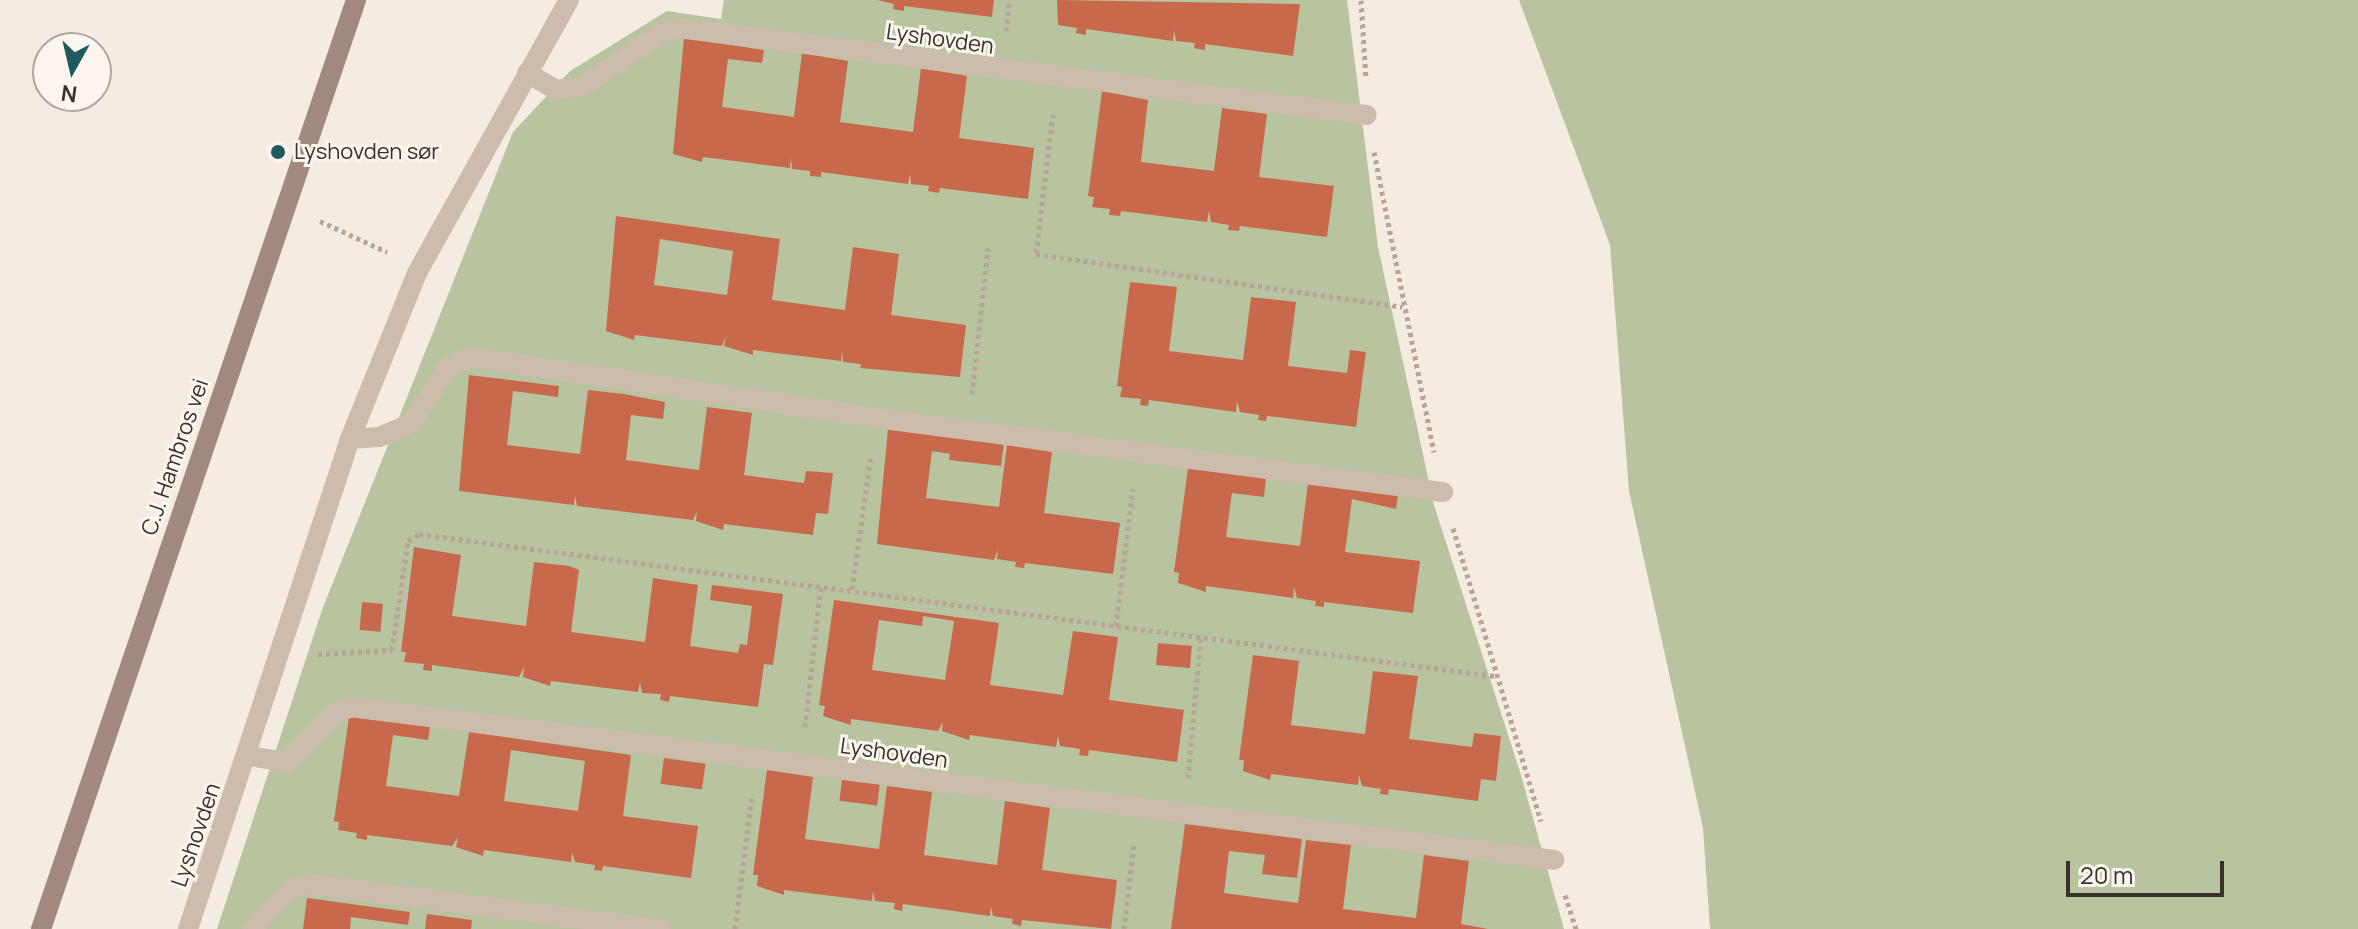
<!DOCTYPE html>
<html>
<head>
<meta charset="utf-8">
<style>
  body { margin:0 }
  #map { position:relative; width:2358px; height:929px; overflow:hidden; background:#f4ebe1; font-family:Manrope,sans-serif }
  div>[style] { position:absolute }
  .green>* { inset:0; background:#b8c4a0 }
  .building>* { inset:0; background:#c8694b; transform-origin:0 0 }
  .path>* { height:5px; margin-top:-2.5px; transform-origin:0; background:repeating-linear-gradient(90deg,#b9a596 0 4px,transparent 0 8px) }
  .service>* { height:20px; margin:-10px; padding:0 10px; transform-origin:10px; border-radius:10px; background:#cdbbac }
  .minor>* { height:20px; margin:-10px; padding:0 10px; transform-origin:10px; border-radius:10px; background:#cdbbac }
  .secondary>* { height:20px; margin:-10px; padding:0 10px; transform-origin:10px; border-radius:10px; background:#a18a7d }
  .dots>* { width:22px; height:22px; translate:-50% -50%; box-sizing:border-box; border:4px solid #fbf5ee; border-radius:50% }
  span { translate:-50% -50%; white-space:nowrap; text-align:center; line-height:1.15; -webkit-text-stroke:6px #fbf5ee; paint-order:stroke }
  .street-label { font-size:22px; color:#3b302b }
  .poi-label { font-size:22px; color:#3b302b }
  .left { translate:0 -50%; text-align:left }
  .north { position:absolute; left:32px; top:32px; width:80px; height:80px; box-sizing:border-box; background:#fbf5ee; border:2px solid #aea6a0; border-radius:50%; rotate:188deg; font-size:22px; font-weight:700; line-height:32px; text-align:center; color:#3b302b }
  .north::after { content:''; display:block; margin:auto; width:28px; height:36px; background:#1f5a5e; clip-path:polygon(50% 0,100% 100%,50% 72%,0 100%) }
  .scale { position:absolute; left:2066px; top:861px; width:158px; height:36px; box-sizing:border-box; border:4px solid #3b302b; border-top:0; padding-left:10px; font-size:24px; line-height:28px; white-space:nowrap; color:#3b302b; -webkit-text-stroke:6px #fbf5ee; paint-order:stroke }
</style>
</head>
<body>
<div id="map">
  <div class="green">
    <div style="clip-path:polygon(724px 0,1347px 0,1378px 247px,1434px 505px,1521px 775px,1564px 929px,217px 929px,322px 610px,513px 132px,570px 71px,667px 11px,721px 19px)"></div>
    <div style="clip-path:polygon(1519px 0,2358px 0,2358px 929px,1710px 929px,1703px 828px,1629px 491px,1610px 245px)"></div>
  </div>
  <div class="building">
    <div style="clip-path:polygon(877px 0,994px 0,992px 17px,904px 6px,904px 11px,893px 9px,894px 4px)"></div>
    <div style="clip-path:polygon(1057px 0,1300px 4px,1293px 56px,1205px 44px,1205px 50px,1194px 48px,1195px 43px,1176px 41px,1174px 30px,1173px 41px,1086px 29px,1086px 35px,1076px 33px,1077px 28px,1058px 25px)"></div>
    <div style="clip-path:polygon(684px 38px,764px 50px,762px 63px,728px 59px,722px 107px,794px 117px,802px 53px,848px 61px,840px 122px,913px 132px,921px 68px,967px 76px,959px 138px,1034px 148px,1028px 199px,940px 188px,939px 193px,928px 191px,929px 186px,911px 184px,910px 174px,908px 184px,821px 172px,821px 177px,810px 176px,810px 171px,792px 169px,791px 158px,790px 168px,703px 157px,702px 162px,673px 154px)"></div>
    <div style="clip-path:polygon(1102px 91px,1148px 100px,1141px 162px,1214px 171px,1222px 108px,1267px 114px,1259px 177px,1334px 186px,1327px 237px,1240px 226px,1239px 231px,1228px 230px,1229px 225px,1211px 222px,1209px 211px,1207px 222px,1121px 211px,1120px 216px,1109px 215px,1110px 209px,1092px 207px,1094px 197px,1088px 196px)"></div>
    <div style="clip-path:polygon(evenodd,616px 216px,780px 239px,772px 300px,845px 310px,853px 247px,899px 254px,891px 315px,966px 325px,960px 377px,860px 368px,861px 364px,843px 362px,842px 351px,841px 361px,753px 350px,753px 355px,724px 346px,726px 336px,722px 346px,635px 335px,634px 340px,606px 331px,616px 216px,660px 239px,733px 251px,727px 295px,654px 285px,660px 239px)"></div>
    <div style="clip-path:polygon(1130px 282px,1177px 287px,1169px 351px,1243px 360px,1251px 297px,1296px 302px,1288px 366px,1347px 373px,1350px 350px,1366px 352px,1356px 427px,1267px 416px,1266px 421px,1258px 420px,1259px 415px,1240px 412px,1237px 401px,1236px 412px,1149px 400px,1148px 406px,1140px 405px,1141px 399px,1120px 397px,1122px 387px,1117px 386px)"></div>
    <div style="clip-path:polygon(469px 375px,559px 386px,558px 397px,513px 391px,507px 445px,580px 454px,588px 390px,624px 394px,665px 402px,663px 419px,631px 415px,626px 460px,699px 470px,707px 407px,752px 413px,744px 475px,804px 483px,806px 471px,833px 473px,828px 514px,816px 513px,813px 535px,724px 524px,723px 530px,696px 521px,697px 511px,693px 520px,577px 506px,575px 495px,574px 505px,459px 491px)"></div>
    <div style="clip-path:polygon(888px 429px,1004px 443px,1001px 466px,949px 460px,950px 454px,932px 451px,926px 498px,999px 507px,1007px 445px,1052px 452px,1044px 513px,1120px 523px,1113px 574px,1025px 563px,1024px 568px,1015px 567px,1016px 562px,997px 559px,998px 549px,994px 560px,877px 544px)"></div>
    <div style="clip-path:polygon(1188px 468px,1266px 478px,1264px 497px,1232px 493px,1226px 537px,1300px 546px,1308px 483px,1398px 494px,1396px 509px,1352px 499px,1345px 552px,1420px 561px,1413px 613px,1324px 602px,1324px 607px,1315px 606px,1316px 601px,1297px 598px,1294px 587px,1293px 598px,1206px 586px,1206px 592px,1178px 583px,1179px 573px,1174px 572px)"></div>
    <div style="clip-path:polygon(414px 547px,461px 555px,452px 616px,526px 626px,534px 562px,569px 566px,579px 570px,571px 632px,645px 642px,653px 578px,698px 585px,690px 646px,738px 653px,740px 644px,747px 645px,752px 606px,710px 600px,712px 585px,783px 594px,773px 665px,764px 664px,758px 707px,670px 696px,669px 702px,660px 700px,661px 694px,642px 693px,640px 682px,638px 692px,551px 681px,550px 686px,523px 677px,524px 667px,519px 677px,432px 665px,432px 671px,423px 670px,424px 664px,404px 662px,406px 652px,401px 652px)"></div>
    <div style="clip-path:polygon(evenodd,834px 600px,999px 623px,990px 685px,1063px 695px,1073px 631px,1118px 637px,1109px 700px,1184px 710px,1177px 762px,1089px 750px,1088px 756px,1079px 755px,1080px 749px,1060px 746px,1058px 736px,1056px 747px,970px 735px,969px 740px,942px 731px,943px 722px,938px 731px,851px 719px,851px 725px,823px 716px,825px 706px,819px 705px,834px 600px,923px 616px,954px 621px,945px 680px,872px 670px,879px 620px,922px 626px,923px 616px)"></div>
    <div style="left:362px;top:602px;width:21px;height:28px;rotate:5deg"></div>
    <div style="left:1158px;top:643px;width:34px;height:22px;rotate:5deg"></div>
    <div style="clip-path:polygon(1253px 655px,1299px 661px,1291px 725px,1365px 734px,1373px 671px,1418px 676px,1409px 739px,1472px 747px,1474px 733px,1501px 736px,1496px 781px,1481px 779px,1478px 801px,1389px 789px,1388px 795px,1380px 794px,1381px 789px,1362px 786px,1359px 775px,1358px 785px,1271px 774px,1270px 780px,1243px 771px,1244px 760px,1239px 760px)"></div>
    <div style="clip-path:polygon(evenodd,349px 717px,430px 727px,428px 740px,393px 735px,386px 786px,459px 796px,469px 732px,631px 755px,623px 816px,698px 826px,691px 878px,603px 866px,602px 871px,594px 870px,595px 865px,575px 862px,572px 852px,571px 862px,484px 850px,483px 856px,456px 847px,458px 837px,452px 846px,367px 835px,367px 840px,356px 838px,357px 833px,338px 830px,339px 822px,334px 821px,349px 717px,511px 750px,585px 761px,578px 811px,504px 801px,511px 750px)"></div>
    <div style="left:664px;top:758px;width:42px;height:26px;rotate:8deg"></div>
    <div style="clip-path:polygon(767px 770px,813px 777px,805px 839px,879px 849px,887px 786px,932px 792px,924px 855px,997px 865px,1005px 801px,1050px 808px,1042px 870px,1117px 880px,1111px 929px,1022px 920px,1021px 926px,1012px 924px,1013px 919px,993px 916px,991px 906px,990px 916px,903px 904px,902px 911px,894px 909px,895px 903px,875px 901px,873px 891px,872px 901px,784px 890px,784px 895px,757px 886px,758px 875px,753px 875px)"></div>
    <div style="left:842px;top:780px;width:38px;height:21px;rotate:7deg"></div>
    <div style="clip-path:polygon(1185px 824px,1302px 839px,1297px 878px,1262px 874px,1265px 855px,1229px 851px,1224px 893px,1298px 903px,1306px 840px,1351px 845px,1343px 909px,1416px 918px,1424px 855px,1469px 861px,1461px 924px,1488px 929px,1171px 929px)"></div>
    <div style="clip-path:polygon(307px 898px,410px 912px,408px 925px,351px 917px,350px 929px,303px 929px)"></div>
    <div style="clip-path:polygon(427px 914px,472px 920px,471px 929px,425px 929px)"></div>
  </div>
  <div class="path">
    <div style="left:1361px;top:0;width:79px;rotate:86.4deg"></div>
    <div style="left:1006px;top:31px;width:31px;rotate:-84deg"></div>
    <div style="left:1053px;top:114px;width:141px;rotate:96.9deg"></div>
    <div style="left:1036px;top:254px;width:370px;rotate:8.2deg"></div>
    <div style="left:1374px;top:152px;width:306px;rotate:78.7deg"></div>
    <div style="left:320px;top:221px;width:74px;rotate:24.8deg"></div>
    <div style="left:972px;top:394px;width:147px;rotate:-83.7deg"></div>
    <div style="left:1453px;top:528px;width:306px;rotate:73.3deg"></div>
    <div style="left:852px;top:589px;width:135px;rotate:-81.9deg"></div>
    <div style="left:1116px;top:626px;width:139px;rotate:-83deg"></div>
    <div style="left:318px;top:654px;width:74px;rotate:-3.1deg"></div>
    <div style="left:392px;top:650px;width:110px;rotate:-81.6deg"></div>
    <div style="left:408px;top:541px;width:13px;rotate:-32deg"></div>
    <div style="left:419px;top:534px;width:1085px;rotate:7.52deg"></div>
    <div style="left:805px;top:727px;width:143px;rotate:-83.6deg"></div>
    <div style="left:1188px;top:778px;width:144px;rotate:-84.8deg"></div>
    <div style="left:1565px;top:895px;width:36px;rotate:72deg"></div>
    <div style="left:735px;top:929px;width:135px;rotate:-82.8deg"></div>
    <div style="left:1124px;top:929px;width:88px;rotate:-83.4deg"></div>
  </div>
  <div class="service">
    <div style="left:527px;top:73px;width:34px;rotate:30deg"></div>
    <div style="left:556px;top:90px;width:27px;rotate:-8deg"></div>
    <div style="left:583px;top:86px;width:92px;rotate:-34.4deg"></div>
    <div style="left:659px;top:34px;width:20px;rotate:-18deg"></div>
    <div style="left:678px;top:28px;width:694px;rotate:7.2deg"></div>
    <div style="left:350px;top:439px;width:29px;rotate:-4deg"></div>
    <div style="left:379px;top:437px;width:36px;rotate:-23deg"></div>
    <div style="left:412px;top:423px;width:67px;rotate:-57.3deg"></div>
    <div style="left:448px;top:367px;width:24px;rotate:-24deg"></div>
    <div style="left:470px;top:357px;width:411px;rotate:8.5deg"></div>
    <div style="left:876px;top:418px;width:572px;rotate:7.44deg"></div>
    <div style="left:249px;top:756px;width:37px;rotate:9deg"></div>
    <div style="left:286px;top:762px;width:69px;rotate:-45deg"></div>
    <div style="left:335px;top:713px;width:18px;rotate:-19deg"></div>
    <div style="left:352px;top:707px;width:1212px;rotate:7.25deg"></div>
    <div style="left:252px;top:929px;width:54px;rotate:-45.7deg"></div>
    <div style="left:290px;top:890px;width:19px;rotate:-18deg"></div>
    <div style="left:308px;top:884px;width:356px;rotate:7.3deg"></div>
  </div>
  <div class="minor">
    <div style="left:188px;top:929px;width:516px;rotate:-71.71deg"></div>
    <div style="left:350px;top:439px;width:179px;rotate:-68deg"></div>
    <div style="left:417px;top:273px;width:312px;rotate:-60.9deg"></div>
  </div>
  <div class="secondary">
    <div style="left:41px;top:929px;width:981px;rotate:-71.27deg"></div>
  </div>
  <div class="dots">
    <div style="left:278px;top:152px;background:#1f5a5e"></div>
  </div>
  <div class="street-label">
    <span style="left:940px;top:39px;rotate:8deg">Lyshovden</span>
    <span style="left:175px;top:457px;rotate:-71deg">C.J. Hambros vei</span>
    <span style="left:894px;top:753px;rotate:8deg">Lyshovden</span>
    <span style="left:196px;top:835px;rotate:-71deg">Lyshovden</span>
  </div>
  <div class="poi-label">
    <span class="left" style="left:294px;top:152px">Lyshovden sør</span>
  </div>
  <div class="north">N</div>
  <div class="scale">20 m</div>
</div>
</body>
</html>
